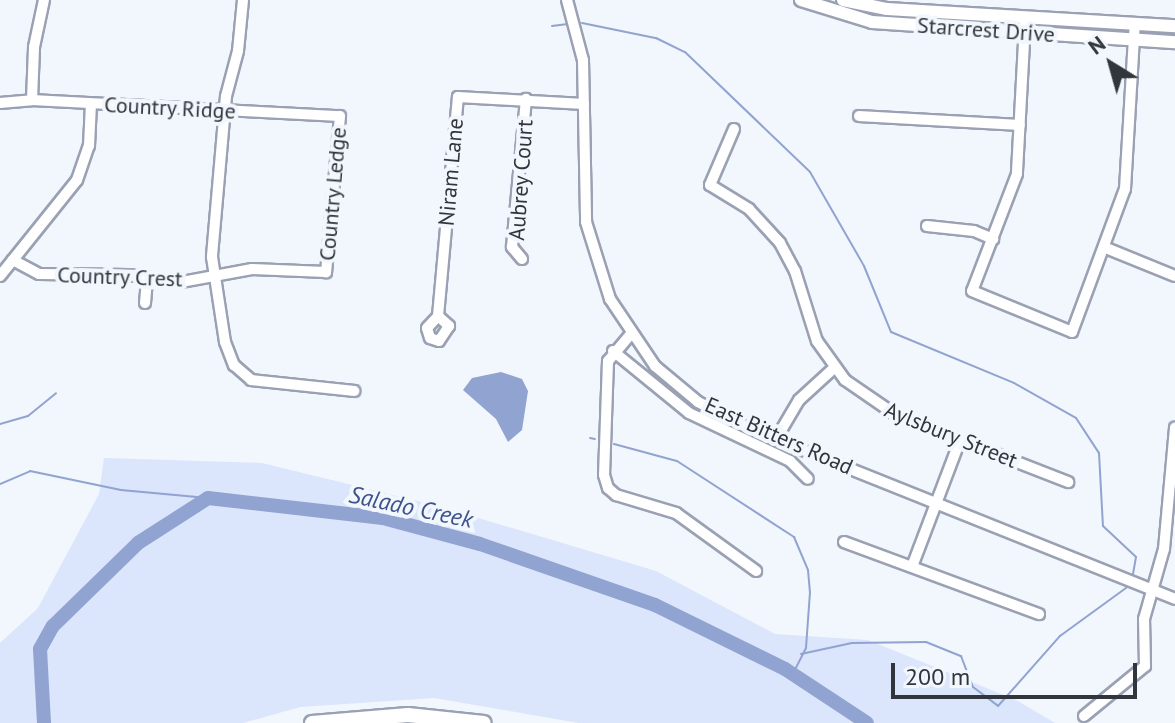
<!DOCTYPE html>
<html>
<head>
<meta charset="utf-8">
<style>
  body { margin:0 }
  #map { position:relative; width:1175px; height:723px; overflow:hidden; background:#f2f6fd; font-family:"PT Sans",sans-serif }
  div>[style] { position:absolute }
  .green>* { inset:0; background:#dbe5fc }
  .water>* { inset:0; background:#91a3d0 }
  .stream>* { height:2px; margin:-1px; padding:0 1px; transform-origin:1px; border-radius:1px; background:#91a3d0 }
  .river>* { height:14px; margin:-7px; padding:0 7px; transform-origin:7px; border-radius:7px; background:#91a3d0 }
  .roads { filter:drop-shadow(2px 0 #9aa1b3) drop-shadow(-2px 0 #9aa1b3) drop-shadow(0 2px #9aa1b3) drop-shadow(0 -2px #9aa1b3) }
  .minor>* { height:10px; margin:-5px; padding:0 5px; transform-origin:5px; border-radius:5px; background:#fff }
  .major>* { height:12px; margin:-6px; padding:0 6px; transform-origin:6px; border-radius:6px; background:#fff }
  .highway>* { height:14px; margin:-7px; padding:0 7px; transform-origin:7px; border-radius:7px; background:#fff }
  span { translate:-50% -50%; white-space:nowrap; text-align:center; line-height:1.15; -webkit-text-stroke:8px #f2f6fd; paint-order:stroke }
  .street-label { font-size:22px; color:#31353c }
  .water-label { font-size:24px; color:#3e538d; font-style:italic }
  .north { position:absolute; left:1071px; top:24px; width:80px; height:80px; -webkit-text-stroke:6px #f2f6fd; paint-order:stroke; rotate:323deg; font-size:22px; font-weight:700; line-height:32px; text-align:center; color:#31353c }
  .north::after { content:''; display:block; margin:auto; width:28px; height:36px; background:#31353c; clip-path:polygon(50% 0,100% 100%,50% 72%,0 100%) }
  .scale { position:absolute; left:891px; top:663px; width:246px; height:36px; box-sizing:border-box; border:4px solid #31353c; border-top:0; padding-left:10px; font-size:24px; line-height:28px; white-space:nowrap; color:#31353c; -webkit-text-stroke:6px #f2f6fd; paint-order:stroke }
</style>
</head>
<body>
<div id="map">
  <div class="green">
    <div style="clip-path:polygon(104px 458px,262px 463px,438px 506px,656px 571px,775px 634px,868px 640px,1016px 700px,1055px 723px,579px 723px,434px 698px,300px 707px,243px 723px,0 723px,0 643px,38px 608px,99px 494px)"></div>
  </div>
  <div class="water">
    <div style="clip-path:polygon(501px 372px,522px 379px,528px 391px,522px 430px,508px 442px,496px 419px,463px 390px,472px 378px)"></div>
  </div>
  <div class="stream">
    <div style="left:582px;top:23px;width:76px;rotate:11.5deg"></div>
    <div style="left:656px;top:38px;width:32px;rotate:26deg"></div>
    <div style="left:685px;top:52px;width:173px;rotate:43.8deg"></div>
    <div style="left:810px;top:172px;width:108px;rotate:60.1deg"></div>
    <div style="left:864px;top:266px;width:71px;rotate:67.8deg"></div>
    <div style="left:891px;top:332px;width:133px;rotate:22.5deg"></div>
    <div style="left:1014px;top:383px;width:71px;rotate:29.4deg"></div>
    <div style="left:1076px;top:418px;width:42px;rotate:56.7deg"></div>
    <div style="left:1099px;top:453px;width:73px;rotate:86.9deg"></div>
    <div style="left:1103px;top:526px;width:45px;rotate:43.2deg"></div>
    <div style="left:1136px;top:557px;width:17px;rotate:100deg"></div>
    <div style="left:552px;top:26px;width:16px;rotate:-7deg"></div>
    <div style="left:0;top:424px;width:29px;rotate:-16deg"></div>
    <div style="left:28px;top:416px;width:36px;rotate:-39deg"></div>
    <div style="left:590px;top:438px;width:5px;rotate:11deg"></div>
    <div style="left:614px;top:444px;width:65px;rotate:15.1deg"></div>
    <div style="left:677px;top:461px;width:140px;rotate:33deg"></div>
    <div style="left:794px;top:537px;width:36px;rotate:67deg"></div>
    <div style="left:808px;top:570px;width:22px;rotate:85deg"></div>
    <div style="left:810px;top:592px;width:56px;rotate:94.1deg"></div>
    <div style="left:806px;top:648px;width:29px;rotate:117deg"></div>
    <div style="left:0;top:484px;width:33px;rotate:-23deg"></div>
    <div style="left:30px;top:471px;width:93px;rotate:11.8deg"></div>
    <div style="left:121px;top:490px;width:87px;rotate:5.3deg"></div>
    <div style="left:801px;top:654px;width:52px;rotate:-12.2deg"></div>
    <div style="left:852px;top:643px;width:74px;rotate:-0.8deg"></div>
    <div style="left:926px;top:642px;width:38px;rotate:22deg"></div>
    <div style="left:961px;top:656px;width:33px;rotate:69deg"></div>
    <div style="left:973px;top:687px;width:31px;rotate:37deg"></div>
    <div style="left:998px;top:706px;width:94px;rotate:-48.5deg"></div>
    <div style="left:1060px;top:636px;width:82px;rotate:-36deg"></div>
  </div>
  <div class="river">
    <div style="left:44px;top:723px;width:74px;rotate:-93.1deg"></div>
    <div style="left:40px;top:649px;width:26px;rotate:-61deg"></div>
    <div style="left:53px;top:626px;width:119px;rotate:-44.3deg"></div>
    <div style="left:138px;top:543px;width:83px;rotate:-32.7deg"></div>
    <div style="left:208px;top:498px;width:176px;rotate:6.5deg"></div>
    <div style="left:383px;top:518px;width:100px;rotate:15deg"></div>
    <div style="left:480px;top:544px;width:185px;rotate:19.2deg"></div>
    <div style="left:655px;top:605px;width:145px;rotate:26.2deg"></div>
    <div style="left:785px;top:669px;width:98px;rotate:33.4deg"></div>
  </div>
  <div class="roads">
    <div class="minor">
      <div style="left:243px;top:0;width:51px;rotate:95.6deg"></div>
      <div style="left:238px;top:51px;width:47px;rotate:104.9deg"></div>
      <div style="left:226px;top:96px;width:162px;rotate:95deg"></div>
      <div style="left:212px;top:257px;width:86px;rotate:81.3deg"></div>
      <div style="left:225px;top:342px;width:25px;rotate:69deg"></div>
      <div style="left:234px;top:365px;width:23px;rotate:41deg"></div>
      <div style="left:251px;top:380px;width:104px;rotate:6.1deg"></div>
      <div style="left:567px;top:0;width:62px;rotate:75.1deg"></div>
      <div style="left:583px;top:60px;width:162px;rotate:88.9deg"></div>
      <div style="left:586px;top:222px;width:81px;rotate:72.7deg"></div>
      <div style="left:610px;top:299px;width:81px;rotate:56.1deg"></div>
      <div style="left:655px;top:366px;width:56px;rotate:39.9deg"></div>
      <div style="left:698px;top:402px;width:56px;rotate:27.5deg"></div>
      <div style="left:748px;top:428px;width:460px;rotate:21.8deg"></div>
      <div style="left:1025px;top:24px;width:150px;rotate:93.1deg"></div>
      <div style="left:1017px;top:174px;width:125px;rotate:111deg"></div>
      <div style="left:972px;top:291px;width:108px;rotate:22.3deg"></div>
      <div style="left:1072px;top:332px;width:153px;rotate:-69.7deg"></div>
      <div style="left:1125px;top:189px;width:166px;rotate:-86.6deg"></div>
      <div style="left:32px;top:100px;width:53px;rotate:-87.8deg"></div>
      <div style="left:34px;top:47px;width:48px;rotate:-78deg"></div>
      <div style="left:0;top:103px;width:32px;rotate:-5deg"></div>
      <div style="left:32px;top:100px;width:308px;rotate:3deg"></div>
      <div style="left:340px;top:116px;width:157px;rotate:95.1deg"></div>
      <div style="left:326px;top:272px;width:74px;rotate:-177.7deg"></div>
      <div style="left:252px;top:269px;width:71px;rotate:169.5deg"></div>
      <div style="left:182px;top:282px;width:54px;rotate:-172.6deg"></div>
      <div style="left:128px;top:275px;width:89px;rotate:-179.4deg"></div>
      <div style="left:39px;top:274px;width:30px;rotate:-152deg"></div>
      <div style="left:859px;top:116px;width:161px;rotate:3.2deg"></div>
      <div style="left:734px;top:129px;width:61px;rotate:113.2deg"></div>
      <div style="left:710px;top:185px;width:46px;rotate:31.6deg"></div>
      <div style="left:749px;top:209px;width:46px;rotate:47.6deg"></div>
      <div style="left:780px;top:243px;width:32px;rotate:62deg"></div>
      <div style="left:795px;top:271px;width:73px;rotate:72.6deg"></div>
      <div style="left:817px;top:341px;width:48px;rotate:54.3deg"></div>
      <div style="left:845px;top:380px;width:62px;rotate:34.5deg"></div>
      <div style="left:896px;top:415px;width:185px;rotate:21.3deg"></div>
      <div style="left:927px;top:226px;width:47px;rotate:6.1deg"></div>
      <div style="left:974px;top:231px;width:21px;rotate:23deg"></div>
      <div style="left:1106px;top:248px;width:74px;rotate:22.1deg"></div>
      <div style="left:522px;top:259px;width:16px;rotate:-130deg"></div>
      <div style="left:512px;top:247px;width:149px;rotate:-84.6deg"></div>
      <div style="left:0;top:276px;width:123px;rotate:-51.3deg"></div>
      <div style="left:77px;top:180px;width:36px;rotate:-71deg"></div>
      <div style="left:89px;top:146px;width:42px;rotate:-87.3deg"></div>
      <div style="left:145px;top:303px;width:25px;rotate:-85deg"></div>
      <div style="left:438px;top:316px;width:15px;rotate:42deg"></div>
      <div style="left:449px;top:326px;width:18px;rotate:124deg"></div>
      <div style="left:439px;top:341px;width:9px;rotate:-162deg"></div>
      <div style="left:430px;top:338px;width:10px;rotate:-107deg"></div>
      <div style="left:427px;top:328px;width:16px;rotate:-47deg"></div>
      <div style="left:438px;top:316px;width:220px;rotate:-84.8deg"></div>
      <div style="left:458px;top:97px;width:126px;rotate:3.2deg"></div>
      <div style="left:630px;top:335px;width:34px;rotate:130deg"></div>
      <div style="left:608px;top:361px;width:114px;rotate:92deg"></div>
      <div style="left:604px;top:475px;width:14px;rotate:73deg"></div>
      <div style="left:608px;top:488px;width:11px;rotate:41deg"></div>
      <div style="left:616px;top:495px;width:63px;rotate:16.7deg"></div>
      <div style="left:676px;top:513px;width:99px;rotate:35.9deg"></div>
      <div style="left:613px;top:351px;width:98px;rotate:39.2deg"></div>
      <div style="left:689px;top:413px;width:112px;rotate:25.4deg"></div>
      <div style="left:790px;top:461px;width:25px;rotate:45deg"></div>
      <div style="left:776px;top:439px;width:45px;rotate:-59.5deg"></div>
      <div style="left:799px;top:400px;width:47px;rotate:-42.4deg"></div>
      <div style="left:844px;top:542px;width:208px;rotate:20.3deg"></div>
      <div style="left:913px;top:564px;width:133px;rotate:-69.2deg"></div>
      <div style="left:1084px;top:716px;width:79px;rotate:-39.3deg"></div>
      <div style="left:1145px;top:666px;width:47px;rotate:-91.2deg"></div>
      <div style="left:1144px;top:619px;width:73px;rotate:-74.1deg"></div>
      <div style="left:1164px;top:549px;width:122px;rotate:-84.8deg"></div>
    </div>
    <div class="major">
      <div style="left:801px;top:0;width:74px;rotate:17.2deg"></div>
      <div style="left:872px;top:22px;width:304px;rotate:3.8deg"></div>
      <div style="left:843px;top:0;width:45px;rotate:11.6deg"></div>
      <div style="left:887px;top:9px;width:289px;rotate:3.4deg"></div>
    </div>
    <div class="highway">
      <div style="left:312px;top:723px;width:96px;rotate:-4.8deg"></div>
      <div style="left:408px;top:715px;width:76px;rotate:6deg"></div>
    </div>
  </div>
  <div class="street-label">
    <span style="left:986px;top:30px;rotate:4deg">Starcrest Drive</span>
    <span style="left:170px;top:108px;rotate:3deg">Country Ridge</span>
    <span style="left:451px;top:172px;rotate:-85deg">Niram Lane</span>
    <span style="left:521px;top:180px;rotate:-86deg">Aubrey Court</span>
    <span style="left:333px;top:194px;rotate:-85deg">Country Ledge</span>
    <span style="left:120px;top:277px;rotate:2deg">Country Crest</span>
    <span style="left:951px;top:435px;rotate:22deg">Aylsbury Street</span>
    <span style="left:779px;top:436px;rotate:24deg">East Bitters Road</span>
  </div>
  <div class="water-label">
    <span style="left:411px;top:507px;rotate:12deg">Salado Creek</span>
  </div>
  <div class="north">N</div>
  <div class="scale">200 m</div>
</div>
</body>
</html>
